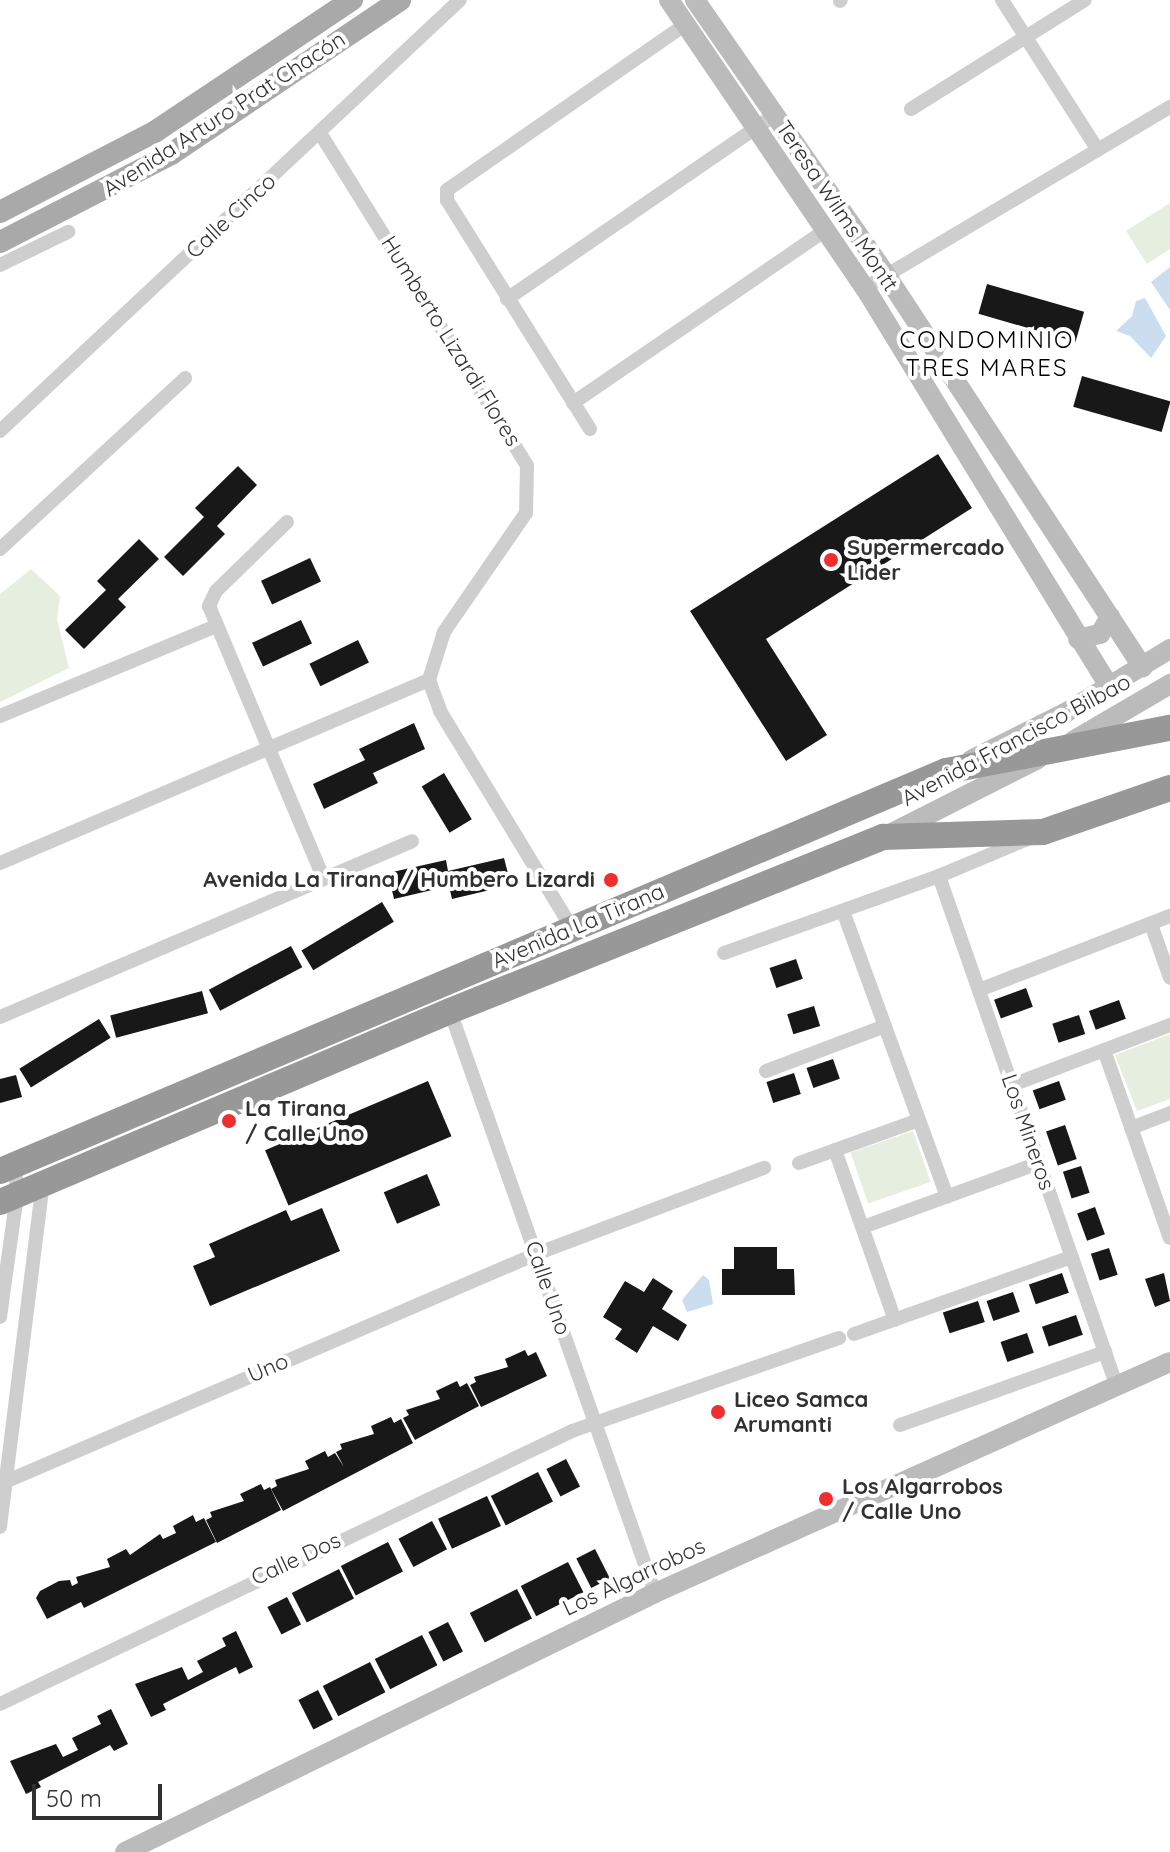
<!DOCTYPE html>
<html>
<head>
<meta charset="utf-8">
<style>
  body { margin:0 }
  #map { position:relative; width:1170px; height:1852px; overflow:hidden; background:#fff; font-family:Quicksand,sans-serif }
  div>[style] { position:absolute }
  .green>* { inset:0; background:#e6eedf; transform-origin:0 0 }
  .water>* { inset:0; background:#cbdeef }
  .building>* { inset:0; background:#181818; transform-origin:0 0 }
  .street>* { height:14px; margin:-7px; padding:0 7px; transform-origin:7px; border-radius:7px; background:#cecece }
  .secondary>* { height:20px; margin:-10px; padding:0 10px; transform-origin:10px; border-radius:10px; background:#bbb }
  .primary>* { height:22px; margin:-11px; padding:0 11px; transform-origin:11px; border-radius:11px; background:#a9a9a9 }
  .highway>* { height:26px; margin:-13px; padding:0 13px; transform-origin:13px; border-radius:13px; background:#989898 }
  .dots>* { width:22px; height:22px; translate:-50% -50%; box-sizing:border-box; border:4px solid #fff; border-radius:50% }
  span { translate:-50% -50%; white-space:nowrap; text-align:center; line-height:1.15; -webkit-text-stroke:8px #fff; paint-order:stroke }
  .street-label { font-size:22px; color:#313131 }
  .poi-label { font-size:22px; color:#313131; font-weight:700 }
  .left { translate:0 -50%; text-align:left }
  .right { translate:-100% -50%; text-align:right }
  .neighbourhood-label { font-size:24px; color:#000; letter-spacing:2px }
  .scale { position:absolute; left:32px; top:1784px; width:130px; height:36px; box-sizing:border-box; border:4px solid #313131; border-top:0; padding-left:10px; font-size:24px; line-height:28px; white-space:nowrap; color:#313131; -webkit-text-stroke:6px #fff; paint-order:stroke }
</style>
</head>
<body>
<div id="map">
  <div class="green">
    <div style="clip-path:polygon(1170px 203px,1170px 249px,1147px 264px,1126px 231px)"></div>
    <div style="clip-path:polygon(31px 569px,60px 596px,57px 619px,69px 668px,0 702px,0 594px)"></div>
    <div style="clip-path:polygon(1170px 1034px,1170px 1099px,1137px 1111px,1115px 1055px)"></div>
    <div style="left:913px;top:1131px;width:54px;height:66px;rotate:71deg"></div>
  </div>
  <div class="water">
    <div style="clip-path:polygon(1170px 267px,1170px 310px,1151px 282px)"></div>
    <div style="clip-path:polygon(1145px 298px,1166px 336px,1151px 358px,1130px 336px,1116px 331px,1132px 316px,1136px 301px)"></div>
    <div style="clip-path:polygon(703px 1275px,709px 1280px,713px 1304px,687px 1312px,682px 1300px)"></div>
  </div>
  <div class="building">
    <div style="left:987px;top:284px;width:101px;height:31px;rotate:16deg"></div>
    <div style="left:1082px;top:376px;width:92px;height:32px;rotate:16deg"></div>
    <div style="clip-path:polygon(938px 454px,972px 508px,766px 639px,827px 735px,786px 761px,690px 611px)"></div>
    <div style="clip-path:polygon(238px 466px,257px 485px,217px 526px,225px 534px,183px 576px,164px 557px,204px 517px,195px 508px)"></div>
    <div style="clip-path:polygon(139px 539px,159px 559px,118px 599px,126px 607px,84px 649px,65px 630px,106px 590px,97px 581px)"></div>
    <div style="left:310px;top:558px;width:26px;height:54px;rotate:65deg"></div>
    <div style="left:301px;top:620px;width:26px;height:54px;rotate:65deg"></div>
    <div style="left:358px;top:640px;width:25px;height:54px;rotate:64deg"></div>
    <div style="clip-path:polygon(414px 723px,425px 749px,373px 773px,378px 783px,324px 809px,313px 784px,365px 760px,359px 749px)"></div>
    <div style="left:444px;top:773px;width:54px;height:26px;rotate:59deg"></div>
    <div style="clip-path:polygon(504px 858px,511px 885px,452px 899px,449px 886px,394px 899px,388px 873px,446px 860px,448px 871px)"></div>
    <div style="left:382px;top:902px;width:23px;height:94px;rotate:59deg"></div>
    <div style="left:291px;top:946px;width:24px;height:93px;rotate:62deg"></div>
    <div style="left:796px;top:959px;width:21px;height:28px;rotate:71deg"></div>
    <div style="left:1026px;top:988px;width:20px;height:34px;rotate:70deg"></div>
    <div style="left:202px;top:991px;width:23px;height:95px;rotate:75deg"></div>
    <div style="left:1119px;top:1000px;width:20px;height:32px;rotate:70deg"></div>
    <div style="left:814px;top:1006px;width:21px;height:28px;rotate:73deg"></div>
    <div style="left:1079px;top:1015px;width:20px;height:28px;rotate:72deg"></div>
    <div style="left:99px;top:1019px;width:22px;height:94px;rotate:58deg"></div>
    <div style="left:833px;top:1059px;width:21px;height:28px;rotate:71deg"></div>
    <div style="left:794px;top:1073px;width:22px;height:29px;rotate:72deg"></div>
    <div style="clip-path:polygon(16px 1075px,22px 1097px,0 1103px,0 1079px)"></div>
    <div style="left:428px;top:1081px;width:60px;height:177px;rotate:67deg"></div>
    <div style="left:1059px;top:1081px;width:20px;height:28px;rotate:70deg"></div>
    <div style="left:1065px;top:1125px;width:36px;height:20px;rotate:71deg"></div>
    <div style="left:1081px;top:1166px;width:28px;height:19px;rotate:72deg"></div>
    <div style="left:427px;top:1174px;width:34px;height:47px;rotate:67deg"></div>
    <div style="left:1095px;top:1207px;width:29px;height:19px;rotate:70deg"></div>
    <div style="clip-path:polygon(322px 1208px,340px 1251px,210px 1306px,193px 1266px,215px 1257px,209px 1244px,286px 1210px,291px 1221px)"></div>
    <div style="clip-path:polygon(734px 1247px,777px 1247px,777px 1269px,794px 1269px,795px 1295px,722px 1295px,722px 1269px,734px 1269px)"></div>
    <div style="left:1109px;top:1248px;width:28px;height:19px;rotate:72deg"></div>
    <div style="left:1062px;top:1273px;width:21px;height:35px;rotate:71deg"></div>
    <div style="clip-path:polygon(1164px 1273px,1170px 1301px,1155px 1307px,1145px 1279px)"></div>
    <div style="clip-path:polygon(653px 1278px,673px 1291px,662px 1309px,687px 1325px,678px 1341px,653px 1326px,637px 1353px,615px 1339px,622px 1329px,603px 1317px,625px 1281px,644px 1292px)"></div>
    <div style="left:1013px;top:1292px;width:21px;height:28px;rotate:71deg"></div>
    <div style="left:978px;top:1301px;width:22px;height:37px;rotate:72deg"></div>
    <div style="left:1076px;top:1315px;width:21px;height:36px;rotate:71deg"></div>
    <div style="left:1027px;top:1333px;width:21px;height:28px;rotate:71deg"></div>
    <div style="clip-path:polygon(525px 1350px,528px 1356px,536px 1352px,547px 1376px,481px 1407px,470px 1385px,476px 1382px,474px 1377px,508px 1367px,505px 1359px)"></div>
    <div style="clip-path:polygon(457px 1381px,460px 1387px,467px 1383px,479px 1406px,415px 1440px,403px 1418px,409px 1415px,406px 1410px,440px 1399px,436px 1391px)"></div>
    <div style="clip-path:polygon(391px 1417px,394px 1423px,401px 1419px,413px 1443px,283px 1511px,271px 1489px,277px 1486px,275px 1480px,309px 1469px,305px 1461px,325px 1451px,328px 1457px,335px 1453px,344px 1467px,336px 1452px,342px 1449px,340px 1444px,374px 1434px,371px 1426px)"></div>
    <div style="left:566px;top:1459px;width:31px;height:22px;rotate:63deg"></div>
    <div style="left:538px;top:1472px;width:33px;height:53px;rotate:63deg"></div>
    <div style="clip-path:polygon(261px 1484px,264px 1490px,270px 1487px,281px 1510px,217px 1543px,206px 1520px,212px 1517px,210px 1512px,244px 1501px,240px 1494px)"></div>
    <div style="left:487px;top:1496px;width:33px;height:54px;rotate:65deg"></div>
    <div style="clip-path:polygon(193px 1515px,196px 1522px,204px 1518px,216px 1542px,84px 1608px,81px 1602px,47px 1619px,36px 1598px,40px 1591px,59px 1581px,70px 1580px,72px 1586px,78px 1583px,76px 1577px,110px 1567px,107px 1559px,126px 1549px,130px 1555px,160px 1534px,163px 1539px,176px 1533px,173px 1526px)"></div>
    <div style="left:432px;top:1521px;width:32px;height:38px;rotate:62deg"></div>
    <div style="left:388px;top:1542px;width:33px;height:53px;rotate:63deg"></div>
    <div style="left:595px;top:1549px;width:33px;height:21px;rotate:63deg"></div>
    <div style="left:568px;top:1562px;width:34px;height:53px;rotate:63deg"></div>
    <div style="left:339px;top:1569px;width:33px;height:53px;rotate:63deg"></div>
    <div style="left:517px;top:1589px;width:33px;height:53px;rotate:63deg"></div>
    <div style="left:287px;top:1597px;width:31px;height:22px;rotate:63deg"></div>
    <div style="left:448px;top:1622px;width:33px;height:22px;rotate:63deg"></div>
    <div style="clip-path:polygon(236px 1631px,253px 1667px,239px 1674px,236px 1667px,163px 1704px,166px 1710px,151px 1717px,135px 1684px,182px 1667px,188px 1680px,203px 1672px,197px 1661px,226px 1646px,222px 1638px)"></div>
    <div style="left:422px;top:1635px;width:34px;height:53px;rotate:63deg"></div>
    <div style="left:370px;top:1662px;width:34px;height:53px;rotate:63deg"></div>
    <div style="left:318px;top:1690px;width:33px;height:22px;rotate:63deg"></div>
    <div style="clip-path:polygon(111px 1709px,128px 1744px,114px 1751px,110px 1745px,38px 1782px,41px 1787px,26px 1794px,10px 1761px,56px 1744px,63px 1757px,78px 1750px,72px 1738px,101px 1724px,97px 1716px)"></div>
  </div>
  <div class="street">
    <div style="left:1002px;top:0;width:178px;rotate:57.4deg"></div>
    <div style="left:840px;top:1px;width:1px;rotate:-45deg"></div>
    <div style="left:911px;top:109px;width:205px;rotate:-32.1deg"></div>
    <div style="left:320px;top:133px;width:392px;rotate:58.1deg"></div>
    <div style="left:527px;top:466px;width:47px;rotate:91.2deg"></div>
    <div style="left:526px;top:513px;width:145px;rotate:124.6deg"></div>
    <div style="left:444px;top:632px;width:50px;rotate:107.4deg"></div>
    <div style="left:429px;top:680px;width:33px;rotate:70deg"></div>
    <div style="left:440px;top:711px;width:254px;rotate:58.7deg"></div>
    <div style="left:0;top:265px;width:76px;rotate:-25.9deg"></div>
    <div style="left:865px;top:288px;width:355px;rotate:-30.7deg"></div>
    <div style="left:507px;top:299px;width:325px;rotate:-34.5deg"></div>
    <div style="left:573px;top:403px;width:306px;rotate:-34.4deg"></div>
    <div style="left:590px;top:429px;width:270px;rotate:-122deg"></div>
    <div style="left:447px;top:200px;width:10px;rotate:-90deg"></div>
    <div style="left:447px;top:190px;width:291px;rotate:-34.8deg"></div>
    <div style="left:0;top:431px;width:630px;rotate:-43.14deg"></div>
    <div style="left:287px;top:522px;width:99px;rotate:135.8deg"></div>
    <div style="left:216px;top:591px;width:17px;rotate:115deg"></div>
    <div style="left:209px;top:606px;width:296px;rotate:67.2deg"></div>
    <div style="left:0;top:549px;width:252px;rotate:-42.7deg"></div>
    <div style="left:0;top:716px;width:234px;rotate:-22.6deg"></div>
    <div style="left:0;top:863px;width:466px;rotate:-23.1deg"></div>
    <div style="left:939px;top:876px;width:541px;rotate:70.79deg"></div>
    <div style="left:843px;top:911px;width:304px;rotate:70deg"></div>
    <div style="left:1151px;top:924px;width:57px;rotate:70.6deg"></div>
    <div style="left:724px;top:953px;width:228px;rotate:-19.7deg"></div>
    <div style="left:939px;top:876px;width:95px;rotate:-22.8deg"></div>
    <div style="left:979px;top:990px;width:205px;rotate:-21.2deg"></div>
    <div style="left:449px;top:1008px;width:620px;rotate:70.6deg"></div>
    <div style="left:0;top:1017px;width:448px;rotate:-23.1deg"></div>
    <div style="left:1104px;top:1050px;width:199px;rotate:70.7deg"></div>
    <div style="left:766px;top:1071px;width:127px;rotate:-20.7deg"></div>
    <div style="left:1012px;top:1085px;width:169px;rotate:-20.8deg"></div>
    <div style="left:1131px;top:1128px;width:42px;rotate:-21deg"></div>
    <div style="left:835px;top:1150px;width:180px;rotate:70.6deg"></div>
    <div style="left:799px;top:1163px;width:127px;rotate:-19.7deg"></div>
    <div style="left:863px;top:1227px;width:187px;rotate:-20deg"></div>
    <div style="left:0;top:1317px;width:124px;rotate:-82.1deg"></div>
    <div style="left:17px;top:1194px;width:30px;rotate:-94deg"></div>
    <div style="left:854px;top:1334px;width:231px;rotate:-19.5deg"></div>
    <div style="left:900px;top:1425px;width:218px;rotate:-19.6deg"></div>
    <div style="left:0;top:1484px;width:583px;rotate:-23.22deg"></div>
    <div style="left:536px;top:1254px;width:244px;rotate:-20.7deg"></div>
    <div style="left:0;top:1527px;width:346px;rotate:-82.9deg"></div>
    <div style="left:0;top:1704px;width:634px;rotate:-25.51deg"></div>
    <div style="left:572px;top:1431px;width:283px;rotate:-19.2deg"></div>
  </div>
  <div class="secondary">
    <div style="left:669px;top:0;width:348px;rotate:55.8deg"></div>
    <div style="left:865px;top:288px;width:469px;rotate:58.5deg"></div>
    <div style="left:695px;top:0;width:335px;rotate:55.2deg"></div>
    <div style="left:886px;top:275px;width:469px;rotate:56.8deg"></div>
    <div style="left:1078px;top:639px;width:23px;rotate:-13deg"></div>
    <div style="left:1100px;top:634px;width:20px;rotate:-60deg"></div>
    <div style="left:1073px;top:741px;width:113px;rotate:-30.4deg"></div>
    <div style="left:971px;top:760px;width:105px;rotate:-26.6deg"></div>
    <div style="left:1065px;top:713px;width:123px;rotate:-31.4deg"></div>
    <div style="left:888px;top:835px;width:168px;rotate:-26.9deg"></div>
    <div style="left:125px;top:1852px;width:590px;rotate:-26.04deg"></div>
    <div style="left:655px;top:1593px;width:564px;rotate:-24.16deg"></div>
  </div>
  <div class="primary">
    <div style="left:0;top:212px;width:176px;rotate:-27.4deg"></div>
    <div style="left:156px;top:131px;width:236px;rotate:-33.8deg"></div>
    <div style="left:0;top:242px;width:192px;rotate:-27.2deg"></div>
    <div style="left:171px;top:154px;width:276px;rotate:-33.9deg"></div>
  </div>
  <div class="highway">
    <div style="left:0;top:1171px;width:1027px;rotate:-22.92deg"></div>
    <div style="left:946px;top:771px;width:228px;rotate:-10.9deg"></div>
    <div style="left:0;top:1202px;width:489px;rotate:-23deg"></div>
    <div style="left:450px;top:1011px;width:467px;rotate:-21.9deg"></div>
    <div style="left:883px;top:837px;width:160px;rotate:-1.8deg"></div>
    <div style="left:1043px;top:832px;width:134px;rotate:-19.1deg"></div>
  </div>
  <div class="dots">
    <div style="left:831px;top:560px;background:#ee2f2e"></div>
    <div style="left:611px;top:880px;background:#ee2f2e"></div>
    <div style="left:229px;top:1121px;background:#ee2f2e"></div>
    <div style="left:718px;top:1412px;background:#ee2f2e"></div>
    <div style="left:826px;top:1499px;background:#ee2f2e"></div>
  </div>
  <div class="street-label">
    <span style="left:224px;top:114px;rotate:-33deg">Avenida Arturo Prat Chacón</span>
    <span style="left:837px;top:206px;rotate:56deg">Teresa Wilms Montt</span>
    <span style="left:231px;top:216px;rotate:-43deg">Calle Cinco</span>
    <span style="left:451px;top:341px;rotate:58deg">Humberto Lizardi Flores</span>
    <span style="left:1016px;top:740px;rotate:-28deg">Avenida Francisco Bilbao</span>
    <span style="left:578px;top:926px;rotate:-23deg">Avenida La Tirana</span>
    <span style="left:1028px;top:1132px;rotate:71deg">Los Mineros</span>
    <span style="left:548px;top:1288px;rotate:71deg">Calle Uno</span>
    <span style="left:268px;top:1368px;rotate:-23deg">Uno</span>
    <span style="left:296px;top:1559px;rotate:-25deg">Calle Dos</span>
    <span style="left:634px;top:1577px;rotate:-25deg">Los Algarrobos</span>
  </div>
  <div class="poi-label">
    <span class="left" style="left:847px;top:560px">Supermercado<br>Lider</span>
    <span class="right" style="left:595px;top:880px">Avenida La Tirana / Humbero Lizardi</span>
    <span class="left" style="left:245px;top:1121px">La Tirana<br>/ Calle Uno</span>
    <span class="left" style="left:734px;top:1412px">Liceo Samca<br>Arumanti</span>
    <span class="left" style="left:842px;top:1499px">Los Algarrobos<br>/ Calle Uno</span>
  </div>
  <div class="neighbourhood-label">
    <span style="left:987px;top:354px">CONDOMINIO<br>TRES MARES</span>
  </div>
  <div class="scale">50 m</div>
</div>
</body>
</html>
